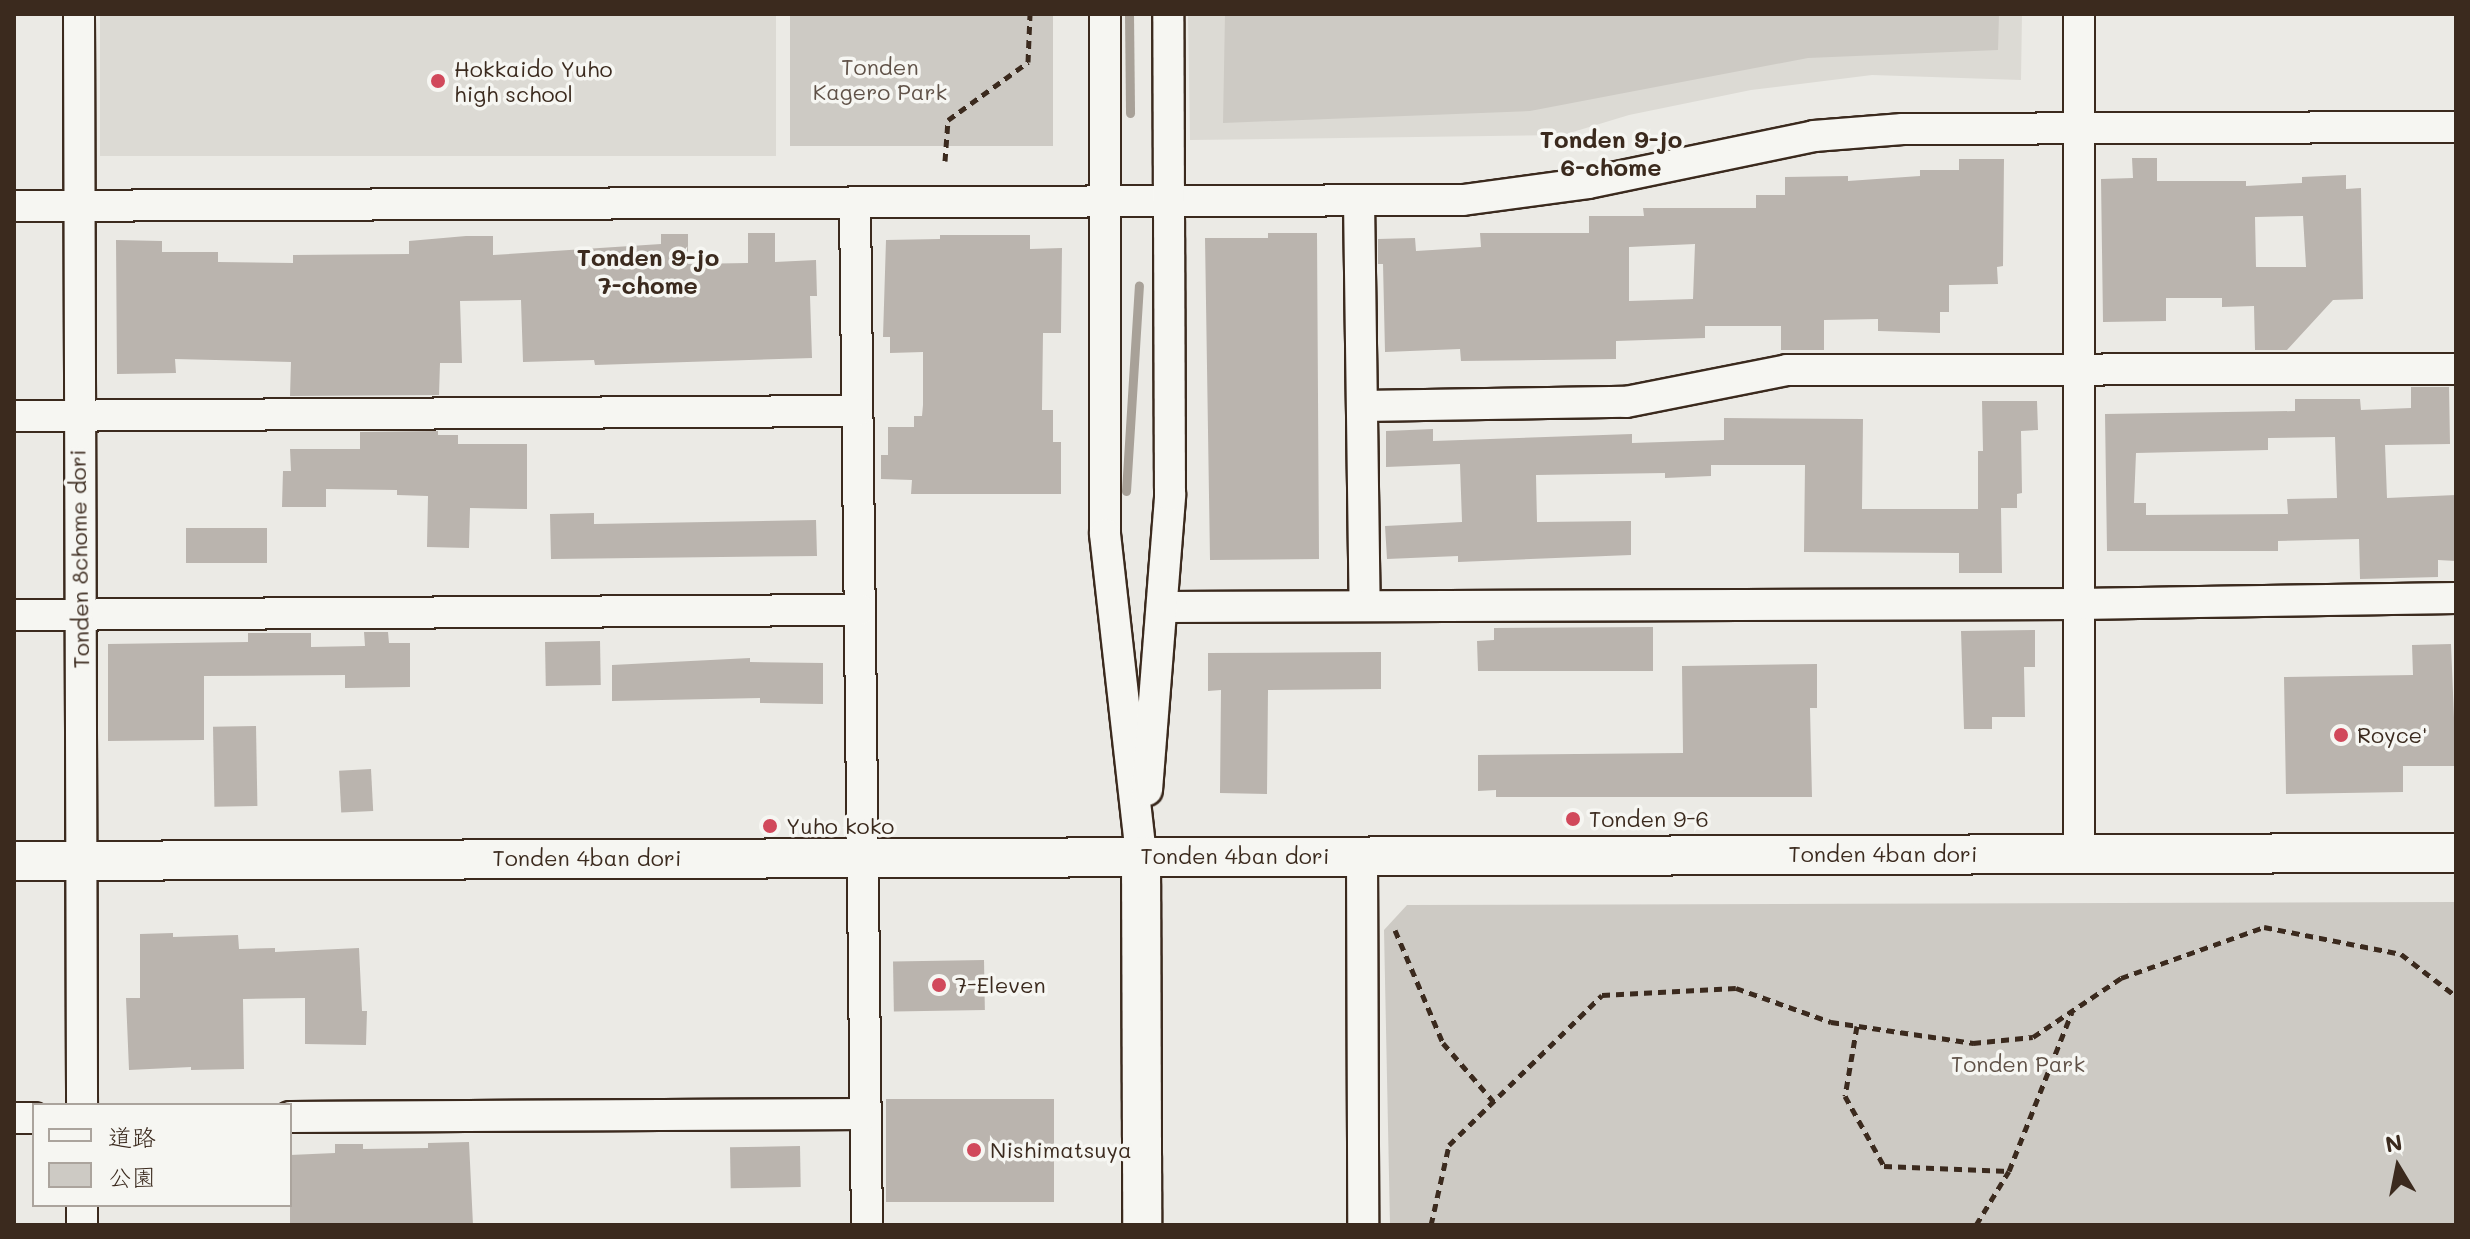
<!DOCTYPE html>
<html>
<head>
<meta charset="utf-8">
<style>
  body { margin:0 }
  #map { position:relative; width:2470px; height:1239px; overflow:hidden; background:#ebeae5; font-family:Mali,"Klee One",sans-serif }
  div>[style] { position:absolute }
  .built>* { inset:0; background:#dcdad4; transform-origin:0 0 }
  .green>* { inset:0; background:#cdcac4; transform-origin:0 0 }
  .stream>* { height:9px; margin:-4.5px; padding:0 4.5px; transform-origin:4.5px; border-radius:4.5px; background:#a8a198 }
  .building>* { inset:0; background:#bab4ae; transform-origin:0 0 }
  .path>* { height:5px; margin-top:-2.5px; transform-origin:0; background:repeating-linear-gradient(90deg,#3b2a1e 0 8px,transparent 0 14px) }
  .roads { filter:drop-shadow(2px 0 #3b2a1e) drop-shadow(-2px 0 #3b2a1e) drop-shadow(0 2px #3b2a1e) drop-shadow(0 -2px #3b2a1e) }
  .minor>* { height:30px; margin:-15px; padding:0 15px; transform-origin:15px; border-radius:15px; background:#f6f6f2 }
  .tertiary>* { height:38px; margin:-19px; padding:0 19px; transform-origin:19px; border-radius:19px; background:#f6f6f2 }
  .dots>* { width:22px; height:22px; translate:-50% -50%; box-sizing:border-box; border:4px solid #f6f6f2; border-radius:50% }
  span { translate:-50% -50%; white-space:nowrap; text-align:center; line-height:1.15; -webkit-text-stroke:7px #f6f6f2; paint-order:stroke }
  .park-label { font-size:22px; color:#605248 }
  .poi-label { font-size:22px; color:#3b2a1e }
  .left { translate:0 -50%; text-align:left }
  .street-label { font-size:22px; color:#3b2a1e }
  .neighbourhood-label { font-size:24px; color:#3b2a1e; font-weight:700 }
  .frame { position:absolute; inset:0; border:16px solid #3b2a1e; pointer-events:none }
  .legend { position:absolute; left:32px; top:1103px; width:260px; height:104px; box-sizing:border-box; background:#f6f6f2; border:2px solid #aba49d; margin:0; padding:10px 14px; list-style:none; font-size:24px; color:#3b2a1e }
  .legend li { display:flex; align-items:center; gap:16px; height:40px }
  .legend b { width:40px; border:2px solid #aba49d }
  .north { position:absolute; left:2358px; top:1127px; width:80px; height:80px; -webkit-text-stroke:6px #f6f6f2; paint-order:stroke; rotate:350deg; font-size:22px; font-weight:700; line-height:32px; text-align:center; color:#3b2a1e }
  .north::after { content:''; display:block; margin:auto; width:28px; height:36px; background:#3b2a1e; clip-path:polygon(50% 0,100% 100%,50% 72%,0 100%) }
</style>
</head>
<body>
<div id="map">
  <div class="built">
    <div style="left:100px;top:14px;width:676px;height:142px"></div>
    <div style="clip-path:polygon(1188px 14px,2022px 14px,2021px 80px,1872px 75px,1751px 90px,1629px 115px,1563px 135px,1190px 140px)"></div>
  </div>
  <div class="green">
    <div style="left:790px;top:14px;width:263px;height:132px"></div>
    <div style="clip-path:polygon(1225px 14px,1999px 14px,1998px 50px,1808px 58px,1530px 111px,1223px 123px)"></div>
    <div style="clip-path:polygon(2456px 902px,2456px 1225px,1390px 1225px,1384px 930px,1407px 905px)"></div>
  </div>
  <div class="stream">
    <div style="left:1129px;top:14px;width:99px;rotate:89.4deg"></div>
    <div style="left:1126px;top:491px;width:206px;rotate:-86.4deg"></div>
  </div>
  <div class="building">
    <div style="clip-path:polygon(evenodd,2132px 158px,2157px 158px,2157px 181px,2246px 181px,2246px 186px,2302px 183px,2302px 177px,2346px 175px,2346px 189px,2361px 188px,2363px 299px,2333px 300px,2287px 350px,2255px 350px,2254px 306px,2222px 307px,2222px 298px,2166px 298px,2166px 321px,2103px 322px,2101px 179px,2133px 178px,2132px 158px,2303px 216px,2306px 267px,2256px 267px,2255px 217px,2303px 216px)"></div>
    <div style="clip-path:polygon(evenodd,1959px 159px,2004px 159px,2003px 266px,1997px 267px,1998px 284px,1949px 285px,1949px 312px,1940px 312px,1940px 333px,1878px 331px,1878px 319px,1824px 320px,1824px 350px,1781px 350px,1781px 326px,1705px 326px,1705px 338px,1616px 341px,1616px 359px,1461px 361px,1460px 349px,1385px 352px,1383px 264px,1378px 264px,1378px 239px,1415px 238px,1416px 251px,1481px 247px,1480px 233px,1589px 233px,1589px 216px,1644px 216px,1643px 208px,1756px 208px,1756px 195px,1785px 195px,1785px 177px,1848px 176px,1848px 181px,1920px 176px,1920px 170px,1959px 170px,1959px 159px,1695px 244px,1693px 299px,1629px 301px,1629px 247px,1695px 244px)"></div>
    <div style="clip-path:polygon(748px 233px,775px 233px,775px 262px,816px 260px,817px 296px,810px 296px,812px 358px,595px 365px,594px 360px,523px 362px,521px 300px,460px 301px,462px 363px,440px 363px,439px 395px,290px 396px,291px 362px,175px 359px,176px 373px,117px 374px,116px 240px,162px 241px,162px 252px,218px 252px,218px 262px,293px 263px,293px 255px,409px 254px,409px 241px,466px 236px,493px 236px,493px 255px,661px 244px,661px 234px,688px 234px,688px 264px,748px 263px)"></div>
    <div style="clip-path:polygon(1268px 233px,1317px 233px,1319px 559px,1210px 560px,1205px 238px,1268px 238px)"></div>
    <div style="clip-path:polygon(940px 235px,1030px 235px,1030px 249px,1062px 248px,1061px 333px,1043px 333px,1042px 410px,1053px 410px,1053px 442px,1061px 442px,1061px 494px,911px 494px,912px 480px,881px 479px,881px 455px,888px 455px,888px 427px,914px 427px,914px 416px,922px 416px,923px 405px,923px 352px,890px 353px,890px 337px,883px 337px,886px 240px,940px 239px)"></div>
    <div style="clip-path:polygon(evenodd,2411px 387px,2449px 387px,2450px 444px,2385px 445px,2387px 498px,2456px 495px,2456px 561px,2438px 560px,2438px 577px,2360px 579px,2359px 539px,2278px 541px,2278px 551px,2107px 551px,2105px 414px,2295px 411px,2295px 399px,2360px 399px,2361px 410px,2411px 408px,2411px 387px,2335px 437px,2337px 498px,2287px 499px,2288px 514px,2146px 515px,2146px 503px,2134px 503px,2136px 453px,2268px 450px,2268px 438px,2335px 437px)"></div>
    <div style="clip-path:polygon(1982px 401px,2037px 401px,2038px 430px,2021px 431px,2022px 493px,2017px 494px,2017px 508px,2001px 508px,2002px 573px,1959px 573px,1959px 553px,1804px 552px,1805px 465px,1711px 465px,1711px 476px,1665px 478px,1665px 473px,1536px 475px,1537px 522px,1631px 521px,1631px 555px,1458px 562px,1458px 556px,1387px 559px,1385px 526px,1462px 522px,1460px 464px,1386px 467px,1386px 431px,1433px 429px,1433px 441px,1632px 434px,1632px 443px,1724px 440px,1724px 418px,1863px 419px,1862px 509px,1978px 509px,1978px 451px,1983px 451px)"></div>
    <div style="clip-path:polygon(438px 431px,438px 435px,458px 435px,458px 444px,527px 444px,527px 509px,470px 508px,469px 548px,427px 547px,428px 496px,397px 495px,397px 490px,326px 489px,326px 507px,282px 507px,283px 471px,291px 471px,290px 449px,360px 449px,360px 432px)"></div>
    <div style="clip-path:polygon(594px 513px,594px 524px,816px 520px,817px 556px,551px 559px,550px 514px)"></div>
    <div style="left:186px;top:528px;width:81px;height:35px"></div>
    <div style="clip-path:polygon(1653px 627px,1653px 671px,1478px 671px,1477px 641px,1494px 640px,1494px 628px)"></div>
    <div style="clip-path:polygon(2035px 630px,2035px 667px,2024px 667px,2025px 717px,1992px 717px,1992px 729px,1964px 729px,1961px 631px)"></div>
    <div style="clip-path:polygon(364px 632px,388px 632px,389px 643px,410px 643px,410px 687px,345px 688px,345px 675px,204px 676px,204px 740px,108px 741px,108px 644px,248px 642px,248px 633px,311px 633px,311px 647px,365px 646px)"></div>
    <div style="left:600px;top:641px;width:44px;height:55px;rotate:89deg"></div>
    <div style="clip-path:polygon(2451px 644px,2456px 766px,2403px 766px,2403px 792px,2286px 794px,2284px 677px,2413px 675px,2412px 645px)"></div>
    <div style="clip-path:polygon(1381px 652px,1381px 689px,1268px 690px,1267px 794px,1220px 793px,1221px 690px,1208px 691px,1208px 653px)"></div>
    <div style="clip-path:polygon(750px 658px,750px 662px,823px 663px,823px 704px,760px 703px,760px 698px,612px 701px,612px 665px)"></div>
    <div style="clip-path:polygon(1817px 664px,1817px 708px,1810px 708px,1812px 797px,1496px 797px,1496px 790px,1478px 791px,1478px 755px,1683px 753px,1682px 666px)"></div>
    <div style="left:256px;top:726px;width:80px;height:43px;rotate:89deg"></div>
    <div style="left:371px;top:769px;width:42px;height:32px;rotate:87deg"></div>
    <div style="clip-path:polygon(173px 933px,173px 937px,238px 935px,239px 949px,275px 948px,275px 952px,359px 948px,362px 1011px,367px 1011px,366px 1045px,305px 1044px,305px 998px,243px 999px,244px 1069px,191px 1070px,191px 1067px,129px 1070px,126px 998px,140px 998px,140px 934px)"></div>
    <div style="left:984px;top:960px;width:50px;height:91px;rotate:89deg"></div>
    <div style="left:1054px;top:1099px;width:103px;height:168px;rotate:90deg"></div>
    <div style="clip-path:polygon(469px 1142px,473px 1225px,290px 1225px,290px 1155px,335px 1153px,335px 1144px,363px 1144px,363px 1149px,428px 1148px,428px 1143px)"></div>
    <div style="left:800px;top:1146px;width:41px;height:70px;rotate:89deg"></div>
  </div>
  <div class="path">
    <div style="left:945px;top:161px;width:41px;rotate:-85.8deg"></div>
    <div style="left:948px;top:120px;width:99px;rotate:-35.9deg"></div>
    <div style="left:1028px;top:62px;width:48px;rotate:-87.6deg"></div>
    <div style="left:1395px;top:930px;width:123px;rotate:67deg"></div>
    <div style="left:1443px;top:1043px;width:77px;rotate:49.2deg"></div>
    <div style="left:1857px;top:1026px;width:71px;rotate:99.7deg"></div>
    <div style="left:1845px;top:1096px;width:80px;rotate:60.9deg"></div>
    <div style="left:1884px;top:1166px;width:125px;rotate:2.3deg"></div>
    <div style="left:2009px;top:1171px;width:171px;rotate:-68.4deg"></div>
    <div style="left:1431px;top:1225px;width:82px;rotate:-77.3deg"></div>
    <div style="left:1449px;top:1145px;width:214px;rotate:-44.4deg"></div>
    <div style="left:1602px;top:995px;width:134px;rotate:-3deg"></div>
    <div style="left:1736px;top:988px;width:101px;rotate:19.7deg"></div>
    <div style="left:1831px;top:1022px;width:144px;rotate:8.4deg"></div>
    <div style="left:1973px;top:1043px;width:60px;rotate:-5.7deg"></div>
    <div style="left:2033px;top:1037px;width:106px;rotate:-33.8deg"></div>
    <div style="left:2121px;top:978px;width:152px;rotate:-19.6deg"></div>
    <div style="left:2264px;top:927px;width:140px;rotate:11.1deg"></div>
    <div style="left:2401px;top:954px;width:69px;rotate:37.4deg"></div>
    <div style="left:1976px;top:1225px;width:63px;rotate:-58.6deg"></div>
  </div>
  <div class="roads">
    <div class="minor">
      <div style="left:79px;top:14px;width:1091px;rotate:89.84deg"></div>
      <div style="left:1105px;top:14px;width:520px;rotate:90deg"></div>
      <div style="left:1105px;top:534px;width:324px;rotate:83.6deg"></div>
      <div style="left:2079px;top:14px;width:840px;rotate:90deg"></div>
      <div style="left:1359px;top:200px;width:405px;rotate:89.2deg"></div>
      <div style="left:855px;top:204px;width:1021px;rotate:89.33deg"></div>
      <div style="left:14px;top:206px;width:1449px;rotate:-0.24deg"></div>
      <div style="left:1463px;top:200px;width:126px;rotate:-7.7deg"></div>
      <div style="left:1588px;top:183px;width:231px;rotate:-11.7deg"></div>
      <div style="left:1814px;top:136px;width:89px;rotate:-4.5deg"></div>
      <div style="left:1903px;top:129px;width:553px;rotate:-0.21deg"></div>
      <div style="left:1362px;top:406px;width:264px;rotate:-0.9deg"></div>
      <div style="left:1626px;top:402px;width:164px;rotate:-11.2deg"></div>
      <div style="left:1787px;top:370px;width:669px;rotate:-0.09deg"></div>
      <div style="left:14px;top:416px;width:843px;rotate:-0.34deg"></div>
      <div style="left:1163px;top:607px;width:916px;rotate:-0.19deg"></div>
      <div style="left:2079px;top:604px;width:377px;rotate:-0.9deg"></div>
      <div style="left:14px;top:615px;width:846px;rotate:-0.34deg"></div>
      <div style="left:1147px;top:790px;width:296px;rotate:-85.5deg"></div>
      <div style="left:1170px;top:495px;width:481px;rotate:-90.2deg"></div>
      <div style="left:1362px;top:855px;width:370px;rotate:89.8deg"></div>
      <div style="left:290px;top:1117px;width:575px;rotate:-0.3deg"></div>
      <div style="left:14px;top:1118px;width:20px"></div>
      <div style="left:82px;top:1205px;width:20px;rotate:90deg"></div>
    </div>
    <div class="tertiary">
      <div style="left:1141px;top:856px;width:369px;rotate:89.8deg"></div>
      <div style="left:14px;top:861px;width:2442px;rotate:-0.19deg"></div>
    </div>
  </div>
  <div class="dots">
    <div style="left:438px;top:81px;background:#d1495b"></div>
    <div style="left:2341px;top:735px;background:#d1495b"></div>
    <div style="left:1573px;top:819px;background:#d1495b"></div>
    <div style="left:770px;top:826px;background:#d1495b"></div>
    <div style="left:939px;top:985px;background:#d1495b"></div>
    <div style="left:974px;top:1150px;background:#d1495b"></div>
  </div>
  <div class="park-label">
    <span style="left:880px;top:79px">Tonden<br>Kagero Park</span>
    <span style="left:2018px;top:1064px">Tonden Park</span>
  </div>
  <div class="poi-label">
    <span class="left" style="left:454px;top:81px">Hokkaido Yuho<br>high school</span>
    <span class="left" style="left:2357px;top:735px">Royce'</span>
    <span class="left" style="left:1589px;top:819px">Tonden 9-6</span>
    <span class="left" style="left:786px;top:826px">Yuho koko</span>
    <span class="left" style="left:955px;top:985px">7-Eleven</span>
    <span class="left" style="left:990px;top:1150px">Nishimatsuya</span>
  </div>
  <div class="street-label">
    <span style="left:79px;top:559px;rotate:-91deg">Tonden 8chome dori</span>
    <span style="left:1883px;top:854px">Tonden 4ban dori</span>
    <span style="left:1235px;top:856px">Tonden 4ban dori</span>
    <span style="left:587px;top:858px">Tonden 4ban dori</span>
  </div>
  <div class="neighbourhood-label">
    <span style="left:1611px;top:153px">Tonden 9-jo<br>6-chome</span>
    <span style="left:648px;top:271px">Tonden 9-jo<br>7-chome</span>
  </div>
  <div class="frame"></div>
  <ul class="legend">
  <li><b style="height:10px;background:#f6f6f2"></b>道路</li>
  <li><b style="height:22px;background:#cdcac4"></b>公園</li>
  </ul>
  <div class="north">N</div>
</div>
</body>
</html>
